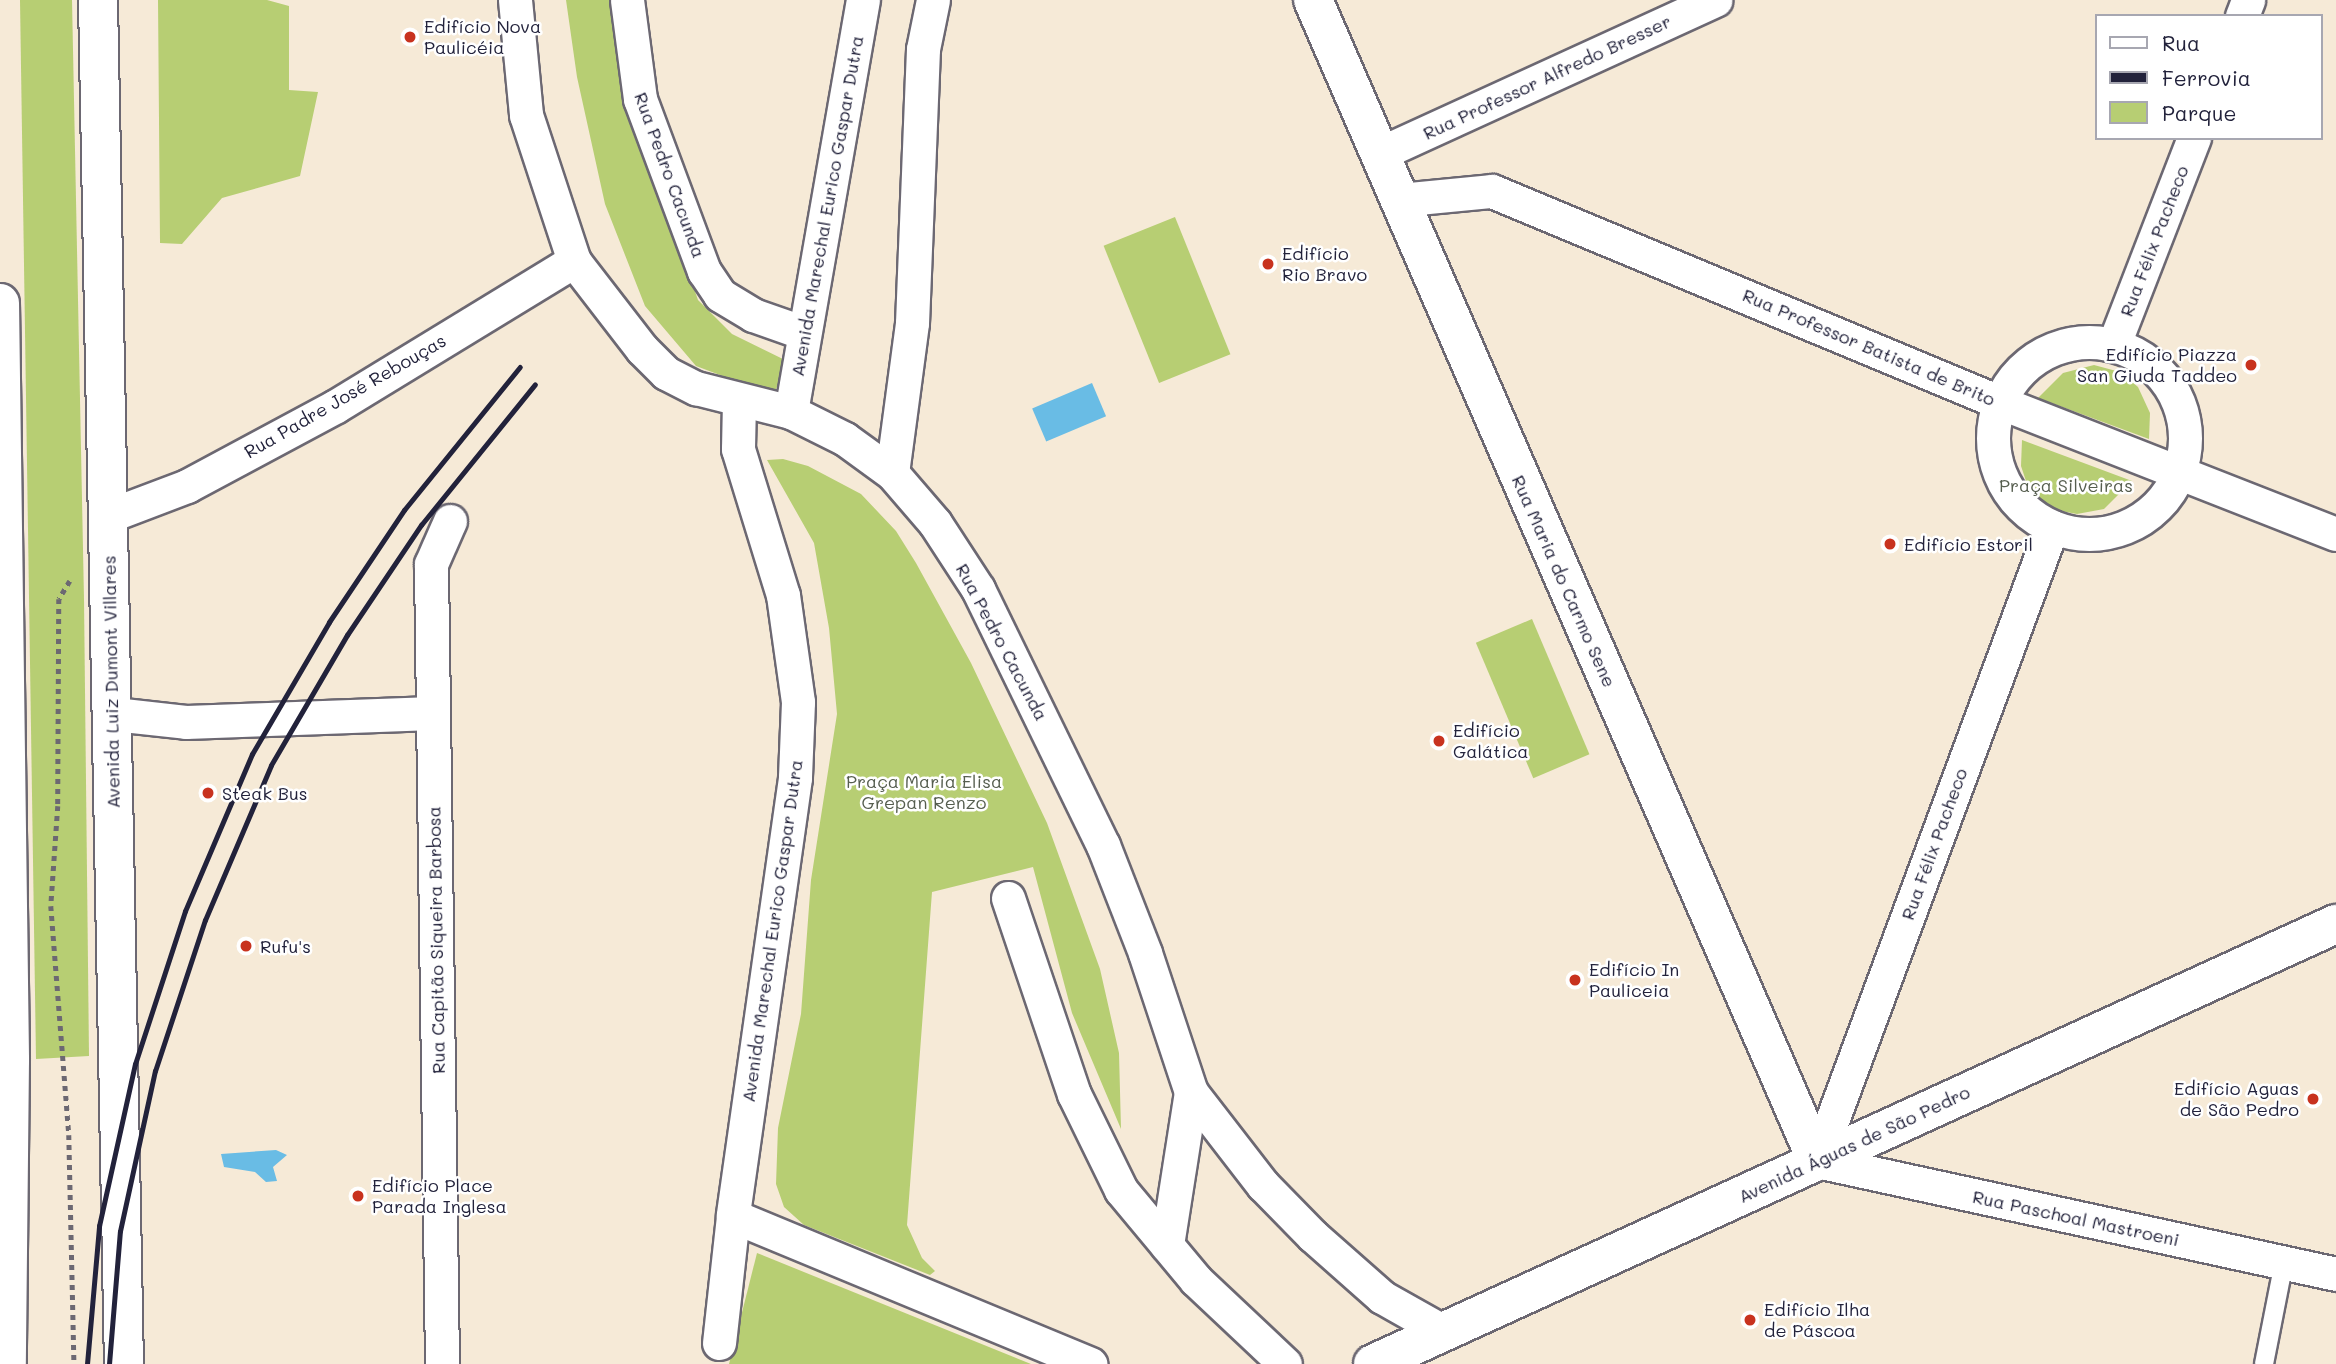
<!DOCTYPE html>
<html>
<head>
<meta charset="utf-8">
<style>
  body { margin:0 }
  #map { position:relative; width:2336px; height:1364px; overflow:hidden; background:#f6ead7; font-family:Mali,sans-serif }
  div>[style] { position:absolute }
  .green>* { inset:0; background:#b7ce73; transform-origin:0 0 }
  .water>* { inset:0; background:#69bce5; transform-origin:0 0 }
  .path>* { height:4.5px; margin-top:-2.25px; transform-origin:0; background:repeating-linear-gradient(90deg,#6c6872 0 5px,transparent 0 10px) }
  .roads { filter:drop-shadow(2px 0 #6c6872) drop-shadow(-2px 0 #6c6872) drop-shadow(0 2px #6c6872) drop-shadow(0 -2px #6c6872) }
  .lane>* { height:18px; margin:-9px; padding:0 9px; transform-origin:9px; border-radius:9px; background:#fff }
  .street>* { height:33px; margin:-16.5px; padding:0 16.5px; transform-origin:16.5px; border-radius:16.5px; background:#fff }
  .street>.ring { margin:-16.5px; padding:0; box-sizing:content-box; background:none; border:33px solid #fff; border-radius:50% }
  .secondary>* { height:38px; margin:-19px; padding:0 19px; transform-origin:19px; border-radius:19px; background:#fff }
  .primary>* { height:38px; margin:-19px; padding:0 19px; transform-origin:19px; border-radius:19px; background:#fff }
  .rail>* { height:5px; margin:-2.5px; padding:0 2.5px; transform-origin:2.5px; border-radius:2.5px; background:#22223b }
  .dots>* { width:19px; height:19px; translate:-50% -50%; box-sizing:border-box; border:4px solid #fff; border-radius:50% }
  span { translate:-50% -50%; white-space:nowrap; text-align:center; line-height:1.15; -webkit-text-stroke:5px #fff; paint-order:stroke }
  .poi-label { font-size:18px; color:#22223b }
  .left { translate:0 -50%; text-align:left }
  .right { translate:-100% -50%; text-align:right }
  .street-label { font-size:18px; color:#22223b }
  .park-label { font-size:18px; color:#565e4f }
  .legend { position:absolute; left:2095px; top:14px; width:228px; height:126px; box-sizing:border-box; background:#fff; border:2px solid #a7a7b1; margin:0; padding:9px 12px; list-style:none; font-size:21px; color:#22223b }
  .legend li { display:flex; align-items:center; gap:14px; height:35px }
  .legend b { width:35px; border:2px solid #a7a7b1 }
</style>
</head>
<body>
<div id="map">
  <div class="green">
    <div style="clip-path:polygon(20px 0,72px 0,84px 599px,89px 1056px,36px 1059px)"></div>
    <div style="clip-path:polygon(158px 0,267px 0,289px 6px,289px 90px,318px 92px,300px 176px,222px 198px,182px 244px,160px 243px)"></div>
    <div style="clip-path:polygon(566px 0,618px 0,648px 156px,698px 300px,732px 334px,789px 362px,773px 395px,696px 366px,645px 306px,605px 204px,577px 77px)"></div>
    <div style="left:1175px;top:217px;width:148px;height:77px;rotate:68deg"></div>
    <div style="clip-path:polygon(2094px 365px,2120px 372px,2138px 387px,2150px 413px,2149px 439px,2038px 398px,2063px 373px)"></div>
    <div style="clip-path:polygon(2022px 440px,2132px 481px,2104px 509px,2077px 514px,2056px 510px,2035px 495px,2026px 481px,2021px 466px)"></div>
    <div style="clip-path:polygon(783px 459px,808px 466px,861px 494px,896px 531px,916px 563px,971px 663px,1047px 823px,1100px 969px,1119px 1053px,1121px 1129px,1072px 1013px,1033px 867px,932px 892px,907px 1225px,922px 1258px,935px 1271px,930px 1275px,804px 1225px,784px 1207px,776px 1184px,778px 1128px,801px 1014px,811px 880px,837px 714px,829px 628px,814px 543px,767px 460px)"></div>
    <div style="left:1532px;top:619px;width:147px;height:61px;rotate:67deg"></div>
    <div style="clip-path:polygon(757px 1253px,1031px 1364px,729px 1364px)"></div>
  </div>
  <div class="water">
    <div style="left:1092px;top:383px;width:36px;height:65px;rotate:67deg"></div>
    <div style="clip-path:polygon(276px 1150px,287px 1155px,273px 1167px,277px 1181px,266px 1182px,255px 1172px,224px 1167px,221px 1154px)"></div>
  </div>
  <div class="path">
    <div style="left:70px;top:581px;width:21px;rotate:121deg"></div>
    <div style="left:59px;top:599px;width:207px;rotate:90.3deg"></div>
    <div style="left:58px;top:806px;width:100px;rotate:94deg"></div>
    <div style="left:51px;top:906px;width:230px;rotate:85.5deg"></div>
    <div style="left:69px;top:1135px;width:229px;rotate:88.7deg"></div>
  </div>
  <div class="roads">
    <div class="lane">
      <div style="left:2264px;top:1364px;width:104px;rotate:-78.9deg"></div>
    </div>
    <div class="street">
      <div style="left:515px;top:0;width:116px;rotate:84.5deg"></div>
      <div style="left:526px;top:115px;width:154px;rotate:71.8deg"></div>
      <div style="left:574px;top:261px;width:111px;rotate:52.3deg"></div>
      <div style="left:642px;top:349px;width:34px;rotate:45deg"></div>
      <div style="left:666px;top:373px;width:34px;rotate:27deg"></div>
      <div style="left:696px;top:388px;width:98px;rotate:14.2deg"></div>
      <div style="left:791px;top:412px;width:60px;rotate:26.6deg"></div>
      <div style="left:845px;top:439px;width:58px;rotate:35.9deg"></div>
      <div style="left:892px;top:473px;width:66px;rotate:49.3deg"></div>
      <div style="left:935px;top:523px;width:79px;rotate:56.9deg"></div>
      <div style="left:978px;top:589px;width:285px;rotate:64deg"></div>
      <div style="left:1103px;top:845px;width:116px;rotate:68.7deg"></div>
      <div style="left:1145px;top:953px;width:146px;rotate:71.7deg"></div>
      <div style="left:1191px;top:1092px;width:118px;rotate:52.3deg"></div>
      <div style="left:1263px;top:1185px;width:71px;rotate:45.6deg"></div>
      <div style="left:1313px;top:1236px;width:92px;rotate:41.5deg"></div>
      <div style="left:1382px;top:1297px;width:69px;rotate:29.5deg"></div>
      <div style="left:627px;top:0;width:100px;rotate:82.5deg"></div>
      <div style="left:640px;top:99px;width:184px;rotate:69.6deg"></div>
      <div style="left:704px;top:271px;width:29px;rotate:56deg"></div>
      <div style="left:720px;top:295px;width:39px;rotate:31deg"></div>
      <div style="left:753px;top:315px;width:54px;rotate:19.4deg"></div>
      <div style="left:2242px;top:16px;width:17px;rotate:-69deg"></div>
      <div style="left:1379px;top:154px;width:370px;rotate:-24.6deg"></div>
      <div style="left:1398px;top:200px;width:94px;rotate:-5.5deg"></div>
      <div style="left:1492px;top:191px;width:549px;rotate:22.6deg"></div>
      <div style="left:1999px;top:402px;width:362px;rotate:21.4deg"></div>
      <div class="ring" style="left:1993px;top:342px;width:159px;height:159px"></div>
      <div style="left:2114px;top:344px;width:221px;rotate:-68.8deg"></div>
      <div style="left:739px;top:401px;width:48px;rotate:91.2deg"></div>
      <div style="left:738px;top:449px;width:153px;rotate:72.9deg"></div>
      <div style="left:783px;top:595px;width:108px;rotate:82deg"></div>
      <div style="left:798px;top:702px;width:76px;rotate:92.3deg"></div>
      <div style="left:795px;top:778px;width:442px;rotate:98.1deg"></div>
      <div style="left:733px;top:1216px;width:387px;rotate:22.5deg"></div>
      <div style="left:791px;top:412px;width:418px;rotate:-80.1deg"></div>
      <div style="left:892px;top:473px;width:151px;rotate:-82.4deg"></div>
      <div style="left:912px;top:323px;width:274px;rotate:-87.7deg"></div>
      <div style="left:923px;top:49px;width:50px;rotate:-78.5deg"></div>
      <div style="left:108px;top:516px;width:85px;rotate:-20.8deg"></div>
      <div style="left:187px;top:486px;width:169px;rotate:-28.2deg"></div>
      <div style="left:336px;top:406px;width:279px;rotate:-31.4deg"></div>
      <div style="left:2052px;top:527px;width:676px;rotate:110.34deg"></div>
      <div style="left:1817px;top:1161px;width:531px;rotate:12.28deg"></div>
      <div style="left:114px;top:714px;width:72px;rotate:6.3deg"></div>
      <div style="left:186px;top:722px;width:247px;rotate:-2.1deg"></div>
      <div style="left:1008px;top:898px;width:207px;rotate:71.4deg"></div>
      <div style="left:1074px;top:1094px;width:107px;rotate:63.9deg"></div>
      <div style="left:1121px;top:1190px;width:117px;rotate:50.2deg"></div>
      <div style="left:1196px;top:1280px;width:122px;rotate:43.3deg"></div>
      <div style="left:1167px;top:1245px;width:155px;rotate:-81.1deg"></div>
      <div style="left:719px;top:1343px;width:128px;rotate:-83.7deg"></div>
      <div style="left:442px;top:1364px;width:800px;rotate:-90.79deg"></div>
      <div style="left:431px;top:564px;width:47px;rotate:-66.2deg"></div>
    </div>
    <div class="secondary">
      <div style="left:1313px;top:0;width:1266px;rotate:66.53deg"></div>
      <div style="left:1373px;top:1364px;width:1059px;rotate:-24.56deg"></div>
    </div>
    <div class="primary">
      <div style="left:98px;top:0;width:1364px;rotate:88.91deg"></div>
      <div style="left:0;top:303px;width:757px;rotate:89.24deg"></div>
      <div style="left:10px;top:1060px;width:304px;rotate:90.6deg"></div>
    </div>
  </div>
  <div class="rail">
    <div style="left:87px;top:1364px;width:139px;rotate:-85deg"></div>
    <div style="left:99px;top:1226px;width:166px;rotate:-77.5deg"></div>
    <div style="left:135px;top:1064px;width:161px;rotate:-71.9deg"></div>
    <div style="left:185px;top:911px;width:171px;rotate:-66.9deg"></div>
    <div style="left:252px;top:754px;width:153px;rotate:-59.7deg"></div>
    <div style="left:329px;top:622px;width:135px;rotate:-56.2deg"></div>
    <div style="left:404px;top:510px;width:184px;rotate:-51deg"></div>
    <div style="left:109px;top:1364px;width:133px;rotate:-85.3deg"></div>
    <div style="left:120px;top:1231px;width:164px;rotate:-77.7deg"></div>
    <div style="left:155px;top:1071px;width:159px;rotate:-71.7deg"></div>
    <div style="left:205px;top:920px;width:168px;rotate:-66.9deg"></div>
    <div style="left:271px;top:765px;width:151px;rotate:-59.7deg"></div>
    <div style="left:347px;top:635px;width:133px;rotate:-56.1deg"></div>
    <div style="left:421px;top:525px;width:181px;rotate:-51deg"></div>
  </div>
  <div class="dots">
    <div style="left:410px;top:37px;background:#c8321e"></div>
    <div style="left:1268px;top:264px;background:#c8321e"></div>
    <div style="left:2251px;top:365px;background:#c8321e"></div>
    <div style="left:1890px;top:544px;background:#c8321e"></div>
    <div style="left:1439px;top:741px;background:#c8321e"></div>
    <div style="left:208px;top:793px;background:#c8321e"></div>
    <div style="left:246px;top:946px;background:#c8321e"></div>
    <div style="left:1575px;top:980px;background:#c8321e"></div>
    <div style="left:2313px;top:1099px;background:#c8321e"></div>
    <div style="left:358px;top:1196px;background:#c8321e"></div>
    <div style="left:1750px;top:1320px;background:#c8321e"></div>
  </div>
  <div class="poi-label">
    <span class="left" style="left:424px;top:37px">Edifício Nova<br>Paulicéia</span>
    <span class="left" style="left:1282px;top:264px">Edifício<br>Rio Bravo</span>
    <span class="right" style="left:2237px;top:365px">Edifício Piazza<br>San Giuda Taddeo</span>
    <span class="left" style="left:1904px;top:544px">Edifício Estoril</span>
    <span class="left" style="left:1453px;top:741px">Edifício<br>Galática</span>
    <span class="left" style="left:222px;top:793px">Steak Bus</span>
    <span class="left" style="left:260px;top:946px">Rufu's</span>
    <span class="left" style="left:1589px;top:980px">Edifício In<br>Pauliceia</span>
    <span class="right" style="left:2299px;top:1099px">Edifício Aguas<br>de São Pedro</span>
    <span class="left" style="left:372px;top:1196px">Edifício Place<br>Parada Inglesa</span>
    <span class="left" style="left:1764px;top:1320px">Edifício Ilha<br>de Páscoa</span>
  </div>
  <div class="street-label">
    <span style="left:1547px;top:77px;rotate:-25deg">Rua Professor Alfredo Bresser</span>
    <span style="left:670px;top:175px;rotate:70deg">Rua Pedro Cacunda</span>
    <span style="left:827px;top:206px;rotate:-80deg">Avenida Marechal Eurico Gaspar Dutra</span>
    <span style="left:2154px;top:241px;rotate:-69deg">Rua Félix Pacheco</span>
    <span style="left:1869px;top:347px;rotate:23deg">Rua Professor Batista de Brito</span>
    <span style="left:345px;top:396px;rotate:-30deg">Rua Padre José Rebouças</span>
    <span style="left:1564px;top:581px;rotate:66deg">Rua Maria do Carmo Sene</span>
    <span style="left:1002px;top:642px;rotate:62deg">Rua Pedro Cacunda</span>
    <span style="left:111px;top:682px;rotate:-91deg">Avenida Luiz Dumont Villares</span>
    <span style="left:1934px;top:844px;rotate:-70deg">Rua Félix Pacheco</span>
    <span style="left:772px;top:931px;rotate:-82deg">Avenida Marechal Eurico Gaspar Dutra</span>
    <span style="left:436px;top:940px;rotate:-91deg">Rua Capitão Siqueira Barbosa</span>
    <span style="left:1854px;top:1144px;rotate:-25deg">Avenida Águas de São Pedro</span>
    <span style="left:2076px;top:1218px;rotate:12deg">Rua Paschoal Mastroeni</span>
  </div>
  <div class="park-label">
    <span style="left:2066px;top:485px">Praça Silveiras</span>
    <span style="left:924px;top:792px">Praça Maria Elisa<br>Grepan Renzo</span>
  </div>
  <ul class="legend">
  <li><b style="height:9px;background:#fff"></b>Rua</li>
  <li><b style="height:9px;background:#22223b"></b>Ferrovia</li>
  <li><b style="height:19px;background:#b7ce73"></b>Parque</li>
  </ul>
</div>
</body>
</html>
